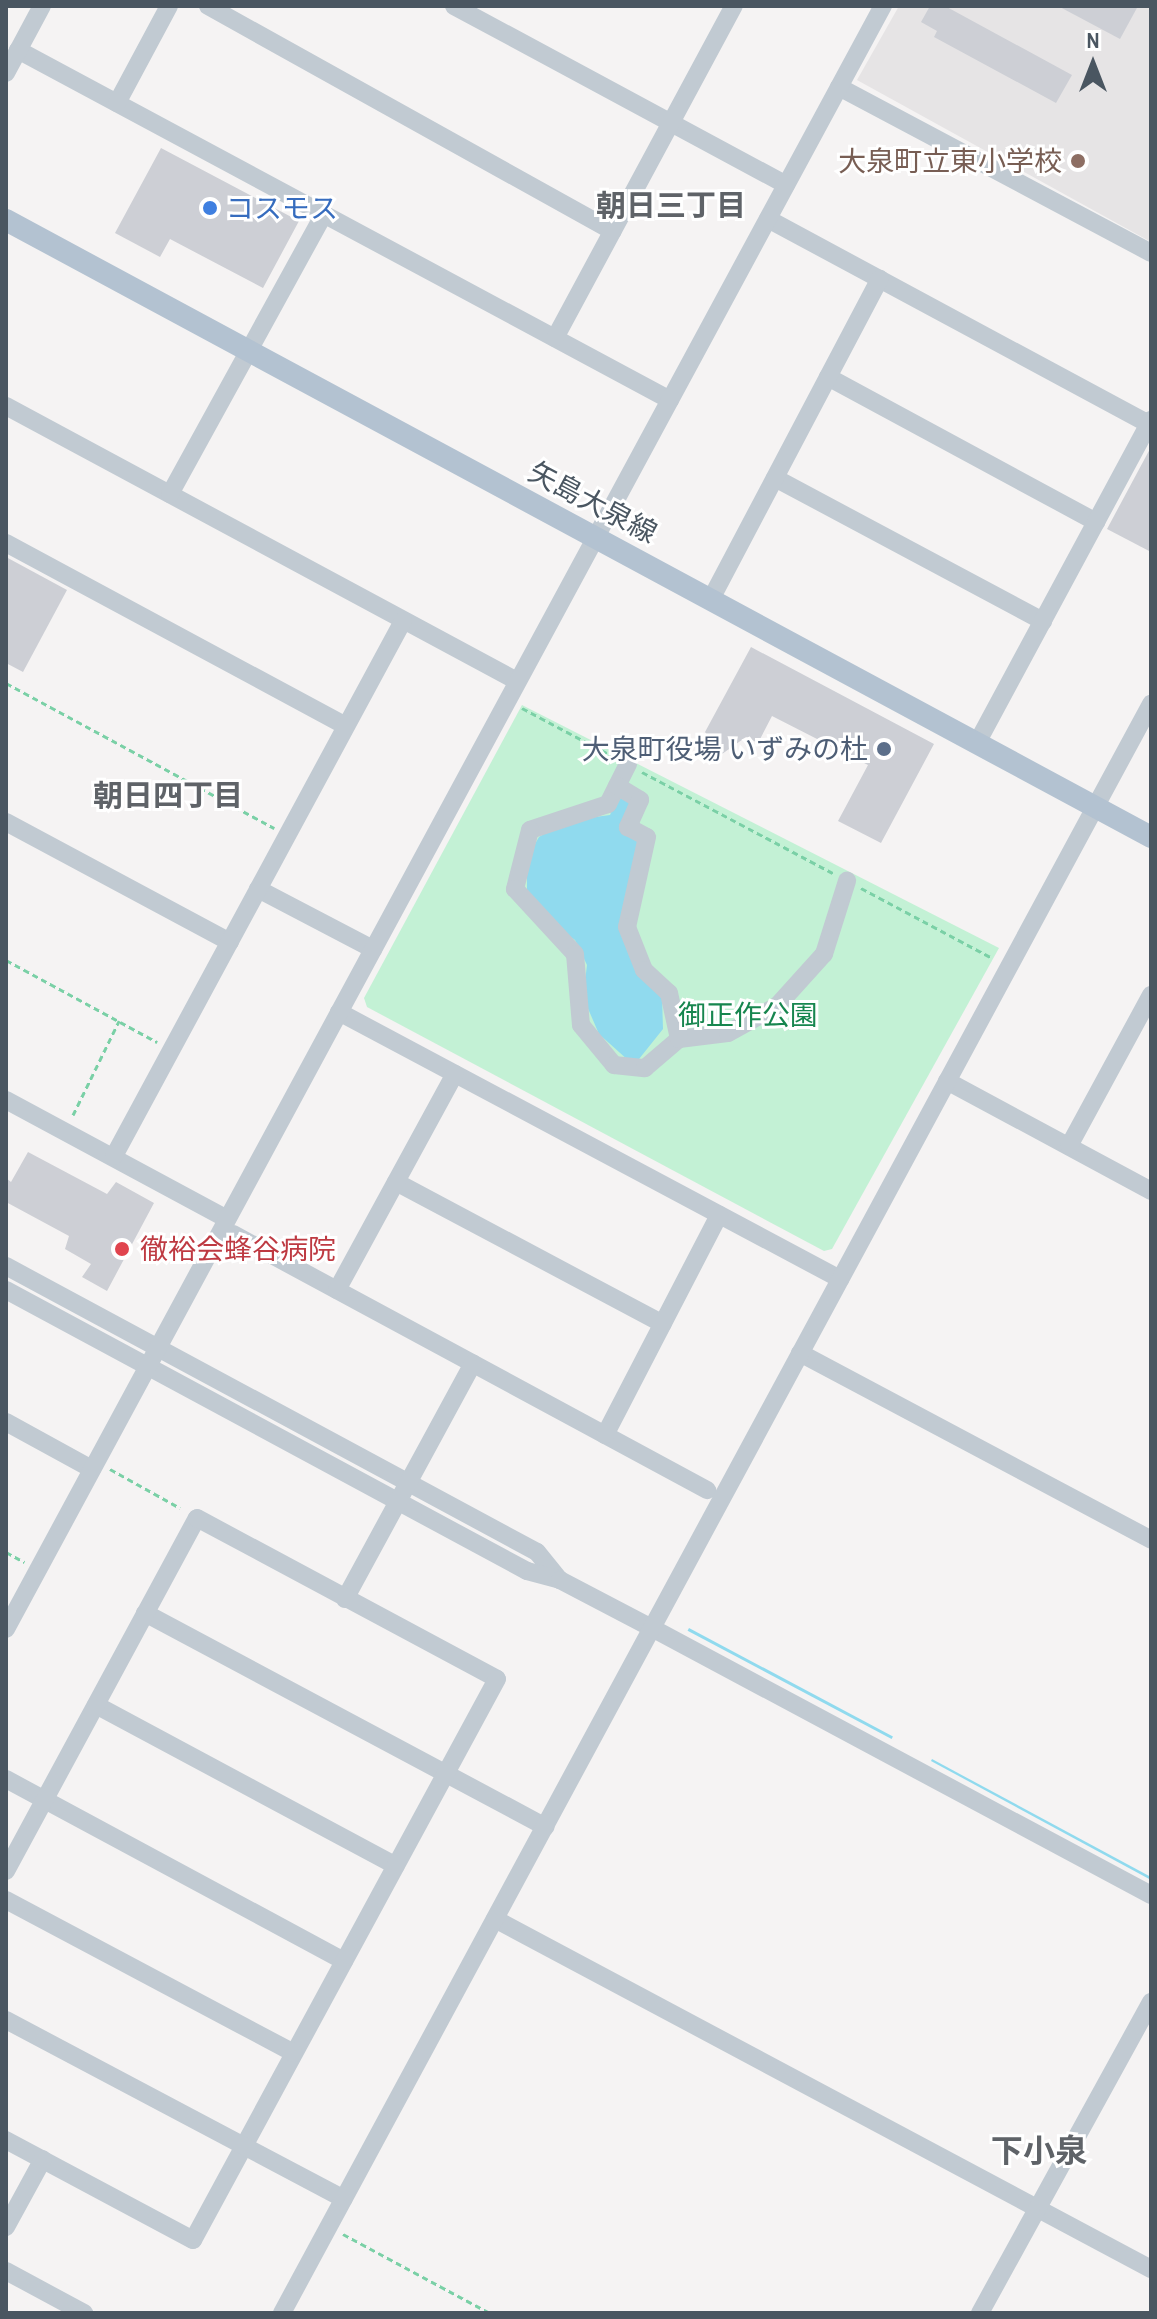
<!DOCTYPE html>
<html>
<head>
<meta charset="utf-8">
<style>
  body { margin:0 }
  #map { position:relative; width:1157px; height:2319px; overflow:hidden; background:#f5f3f3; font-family:"Archivo Narrow","Noto Sans JP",sans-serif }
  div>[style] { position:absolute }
  .education>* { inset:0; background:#e6e4e5 }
  .green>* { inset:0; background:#c3f1d5 }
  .water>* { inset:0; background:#90daee; transform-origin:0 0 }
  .building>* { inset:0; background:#cdcfd5 }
  .path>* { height:3px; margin-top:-1.5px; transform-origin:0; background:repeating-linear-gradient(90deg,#7ad0a6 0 6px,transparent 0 10px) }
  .minor>* { height:18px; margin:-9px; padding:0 9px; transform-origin:9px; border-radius:9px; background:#c1cad2 }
  .major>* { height:22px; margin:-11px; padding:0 11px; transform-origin:11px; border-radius:11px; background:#b3c2d1 }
  .dots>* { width:22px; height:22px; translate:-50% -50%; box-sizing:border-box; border:4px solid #fff; border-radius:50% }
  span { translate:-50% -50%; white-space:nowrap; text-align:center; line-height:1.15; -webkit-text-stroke:6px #fff; paint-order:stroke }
  .education-label { font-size:28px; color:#785e54 }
  .right { translate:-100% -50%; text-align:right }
  .shop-label { font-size:28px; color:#366cbe }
  .left { translate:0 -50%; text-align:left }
  .street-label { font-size:28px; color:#4a5661 }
  .service-label { font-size:28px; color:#4e5e75 }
  .park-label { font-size:28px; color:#17864f }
  .health-label { font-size:28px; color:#be3a42 }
  .neighbourhood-label { font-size:30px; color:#5f6368; font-weight:700 }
  .quarter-label { font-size:32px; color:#5f6368; font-weight:700 }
  .frame { position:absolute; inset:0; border:8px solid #4a5661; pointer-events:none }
  .north { position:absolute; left:1053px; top:24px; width:80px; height:80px; -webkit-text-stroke:6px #fff; paint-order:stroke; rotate:0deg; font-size:22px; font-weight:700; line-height:32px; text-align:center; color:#4a5661 }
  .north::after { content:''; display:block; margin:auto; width:28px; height:36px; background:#4a5661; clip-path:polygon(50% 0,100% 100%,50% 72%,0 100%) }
</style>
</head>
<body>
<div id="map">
  <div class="education">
    <div style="clip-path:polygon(899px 6px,1151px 6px,1151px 242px,857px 80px)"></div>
  </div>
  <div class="green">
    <div style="clip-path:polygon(522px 705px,999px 948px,832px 1249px,824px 1251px,367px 1007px,364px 998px)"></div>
  </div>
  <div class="water">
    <div style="clip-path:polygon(618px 797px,635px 805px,625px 826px,644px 840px,620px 926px,662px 996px,663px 1029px,639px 1059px,629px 1061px,599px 1034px,583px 997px,587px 965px,575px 940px,549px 922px,527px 891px,527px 858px,539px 837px,566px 821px,610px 815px)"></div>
    <div style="left:689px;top:1628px;width:231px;height:3px;rotate:28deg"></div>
    <div style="clip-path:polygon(932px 1759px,1151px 1877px,1151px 1880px,931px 1761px)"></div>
  </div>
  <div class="building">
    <div style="clip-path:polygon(930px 6px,945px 6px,1072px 75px,1056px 103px,934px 37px,937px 31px,921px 22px)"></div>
    <div style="clip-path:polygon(1058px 6px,1138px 6px,1120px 39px)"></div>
    <div style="clip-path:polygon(161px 148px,299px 221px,263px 288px,170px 239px,160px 257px,115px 233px)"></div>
    <div style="clip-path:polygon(1151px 447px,1151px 552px,1107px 529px)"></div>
    <div style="clip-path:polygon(6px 557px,67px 590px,23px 672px,6px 663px)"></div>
    <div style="clip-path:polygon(751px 647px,934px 744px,881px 843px,838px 821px,868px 765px,772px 716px,758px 743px,746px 737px,722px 754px,705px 732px)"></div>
    <div style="clip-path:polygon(28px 1152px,107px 1194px,116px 1182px,154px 1203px,107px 1291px,82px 1277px,91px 1264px,65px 1249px,69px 1236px,6px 1202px,6px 1178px,11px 1182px)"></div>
  </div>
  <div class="path">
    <div style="left:6px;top:683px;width:305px;rotate:28.4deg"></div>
    <div style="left:522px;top:708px;width:104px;rotate:28deg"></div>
    <div style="left:642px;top:772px;width:216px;rotate:27.9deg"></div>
    <div style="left:861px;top:888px;width:149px;rotate:28.1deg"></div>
    <div style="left:6px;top:960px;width:172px;rotate:28.5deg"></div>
    <div style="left:73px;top:1115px;width:105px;rotate:-63.9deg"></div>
    <div style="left:110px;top:1469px;width:80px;rotate:29.1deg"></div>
    <div style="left:6px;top:1552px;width:21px;rotate:29deg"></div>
    <div style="left:343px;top:2234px;width:167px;rotate:28.3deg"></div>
  </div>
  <div class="minor">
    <div style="left:208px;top:6px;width:463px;rotate:29.1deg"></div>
    <div style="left:454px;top:6px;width:377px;rotate:28.3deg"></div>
    <div style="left:18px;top:50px;width:740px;rotate:28.23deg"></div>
    <div style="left:6px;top:73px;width:76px;rotate:-61.8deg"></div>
    <div style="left:839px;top:87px;width:353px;rotate:28deg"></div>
    <div style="left:117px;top:103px;width:110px;rotate:-61.8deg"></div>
    <div style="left:768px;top:219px;width:433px;rotate:28.3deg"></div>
    <div style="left:555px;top:338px;width:377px;rotate:-61.7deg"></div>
    <div style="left:828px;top:377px;width:305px;rotate:28.4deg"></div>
    <div style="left:6px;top:406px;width:580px;rotate:28.29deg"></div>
    <div style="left:775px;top:478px;width:304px;rotate:28.1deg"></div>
    <div style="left:170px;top:494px;width:320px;rotate:-61.2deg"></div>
    <div style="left:6px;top:543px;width:386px;rotate:28.3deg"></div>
    <div style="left:711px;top:599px;width:362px;rotate:-62.2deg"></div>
    <div style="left:977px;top:743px;width:367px;rotate:-61.7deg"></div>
    <div style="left:628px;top:764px;width:45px;rotate:116.6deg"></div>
    <div style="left:608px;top:804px;width:82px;rotate:161.6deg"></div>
    <div style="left:530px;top:830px;width:61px;rotate:104.3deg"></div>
    <div style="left:515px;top:889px;width:88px;rotate:47.3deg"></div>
    <div style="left:575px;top:954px;width:71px;rotate:85.2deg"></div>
    <div style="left:581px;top:1025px;width:52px;rotate:50.5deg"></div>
    <div style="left:614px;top:1065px;width:31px;rotate:6deg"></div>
    <div style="left:645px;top:1068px;width:45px;rotate:-40.5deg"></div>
    <div style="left:679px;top:1039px;width:49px;rotate:-7deg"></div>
    <div style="left:728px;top:1033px;width:56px;rotate:-28.9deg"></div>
    <div style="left:777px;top:1006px;width:70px;rotate:-47.9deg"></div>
    <div style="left:824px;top:954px;width:77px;rotate:-72.5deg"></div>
    <div style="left:617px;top:786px;width:27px;rotate:31deg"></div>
    <div style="left:640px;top:800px;width:30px;rotate:114deg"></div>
    <div style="left:628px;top:827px;width:21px;rotate:28deg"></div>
    <div style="left:647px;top:837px;width:92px;rotate:102.5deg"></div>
    <div style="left:627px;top:927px;width:46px;rotate:68.4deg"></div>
    <div style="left:644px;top:970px;width:34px;rotate:43deg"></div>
    <div style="left:669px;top:993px;width:47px;rotate:77.7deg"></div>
    <div style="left:6px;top:822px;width:254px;rotate:28.2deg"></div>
    <div style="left:258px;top:889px;width:130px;rotate:27.6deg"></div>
    <div style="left:339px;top:1012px;width:568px;rotate:28.05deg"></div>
    <div style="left:947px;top:1081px;width:232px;rotate:28.3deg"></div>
    <div style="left:6px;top:1100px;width:251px;rotate:28.3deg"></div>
    <div style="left:1069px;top:1146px;width:172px;rotate:-61.5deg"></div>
    <div style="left:114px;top:1156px;width:608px;rotate:-61.62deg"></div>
    <div style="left:396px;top:1182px;width:302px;rotate:28deg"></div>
    <div style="left:233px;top:1234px;width:539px;rotate:28.37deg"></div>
    <div style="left:6px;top:1266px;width:603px;rotate:28.31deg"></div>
    <div style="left:537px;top:1552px;width:36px;rotate:51deg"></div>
    <div style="left:6px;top:1290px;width:592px;rotate:28.34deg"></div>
    <div style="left:527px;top:1571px;width:34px;rotate:15deg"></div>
    <div style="left:560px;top:1580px;width:104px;rotate:27.6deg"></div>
    <div style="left:652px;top:1628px;width:566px;rotate:28.15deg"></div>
    <div style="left:337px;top:1290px;width:246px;rotate:-61.4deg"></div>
    <div style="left:800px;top:1353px;width:398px;rotate:28deg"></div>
    <div style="left:6px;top:1422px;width:98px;rotate:28.7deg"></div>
    <div style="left:605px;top:1435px;width:248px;rotate:-62.6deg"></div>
    <div style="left:345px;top:1599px;width:268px;rotate:-61.5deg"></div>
    <div style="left:145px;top:1613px;width:454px;rotate:28.1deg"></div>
    <div style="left:6px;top:1629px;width:1845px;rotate:-61.62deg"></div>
    <div style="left:96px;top:1705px;width:340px;rotate:28.2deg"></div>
    <div style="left:6px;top:1779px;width:384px;rotate:28.3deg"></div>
    <div style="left:6px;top:1871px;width:401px;rotate:-61.6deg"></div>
    <div style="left:197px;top:1518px;width:340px;rotate:28.2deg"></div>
    <div style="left:497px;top:1679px;width:638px;rotate:118.45deg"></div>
    <div style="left:193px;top:2240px;width:212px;rotate:-151.9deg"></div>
    <div style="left:6px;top:1900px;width:326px;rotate:28deg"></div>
    <div style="left:495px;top:1919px;width:744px;rotate:28.08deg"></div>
    <div style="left:6px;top:2020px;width:382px;rotate:27.9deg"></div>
    <div style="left:6px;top:2227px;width:77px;rotate:-61.4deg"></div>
    <div style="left:6px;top:2271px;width:89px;rotate:28.3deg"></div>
    <div style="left:282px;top:2313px;width:1829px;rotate:-61.63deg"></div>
    <div style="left:980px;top:2313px;width:355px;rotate:-61.2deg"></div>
  </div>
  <div class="major">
    <div style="left:6px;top:220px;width:1301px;rotate:28.32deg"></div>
  </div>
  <div class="dots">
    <div style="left:1078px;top:161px;background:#8d6e63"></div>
    <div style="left:210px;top:208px;background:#3f7fe0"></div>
    <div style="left:884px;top:749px;background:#5c6f8a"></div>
    <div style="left:122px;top:1249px;background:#e0444e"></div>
  </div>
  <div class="education-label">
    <span class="right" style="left:1062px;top:161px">大泉町立東小学校</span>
  </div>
  <div class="shop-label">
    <span class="left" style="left:226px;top:208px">コスモス</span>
  </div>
  <div class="street-label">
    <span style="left:593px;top:502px;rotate:28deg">矢島大泉線</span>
  </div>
  <div class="service-label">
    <span class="right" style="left:868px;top:749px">大泉町役場 いずみの杜</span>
  </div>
  <div class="park-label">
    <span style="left:748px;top:1015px">御正作公園</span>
  </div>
  <div class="health-label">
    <span class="left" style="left:140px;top:1249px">徹裕会蜂谷病院</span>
  </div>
  <div class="neighbourhood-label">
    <span style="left:671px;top:205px">朝日三丁目</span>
    <span style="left:168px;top:795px">朝日四丁目</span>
  </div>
  <div class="quarter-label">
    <span style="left:1039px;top:2151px">下小泉</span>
  </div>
  <div class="frame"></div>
  <div class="north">N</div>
</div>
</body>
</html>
